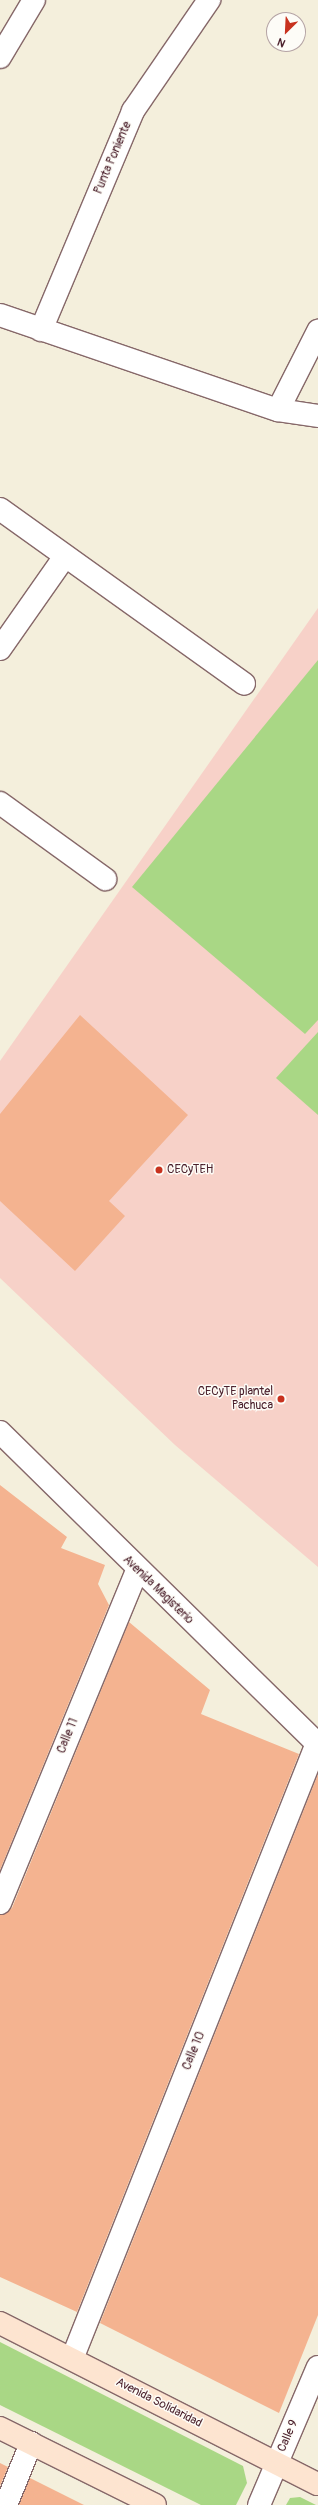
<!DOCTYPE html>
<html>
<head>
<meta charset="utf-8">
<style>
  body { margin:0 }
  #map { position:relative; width:318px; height:2505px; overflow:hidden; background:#f4efdc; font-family:Pangolin,sans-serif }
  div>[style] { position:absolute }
  .built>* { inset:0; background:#f7d1c8 }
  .green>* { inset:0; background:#a9d785 }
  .building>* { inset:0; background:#f4b390 }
  .roads { filter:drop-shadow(1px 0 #866869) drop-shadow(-1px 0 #866869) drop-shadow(0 1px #866869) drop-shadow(0 -1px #866869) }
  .lane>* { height:22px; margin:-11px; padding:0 11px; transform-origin:11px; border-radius:11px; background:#fff }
  .street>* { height:22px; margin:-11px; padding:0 11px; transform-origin:11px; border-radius:11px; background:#fff }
  .secondary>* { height:22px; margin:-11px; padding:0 11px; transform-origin:11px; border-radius:11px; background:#fde4d0 }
  .dots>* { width:11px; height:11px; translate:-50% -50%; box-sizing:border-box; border:2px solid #fdfcf7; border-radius:50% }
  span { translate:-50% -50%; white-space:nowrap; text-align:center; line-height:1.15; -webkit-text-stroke:3px #fdfcf7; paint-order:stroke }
  .street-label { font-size:12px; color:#4a1f2b }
  .poi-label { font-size:12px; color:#4a1f2b }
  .left { translate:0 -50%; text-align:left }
  .right { translate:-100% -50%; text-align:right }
  .north { position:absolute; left:266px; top:12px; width:40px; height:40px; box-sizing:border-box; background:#fdfcf7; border:1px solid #b5a4a5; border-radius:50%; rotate:204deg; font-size:11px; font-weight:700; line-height:16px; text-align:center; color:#4a1f2b }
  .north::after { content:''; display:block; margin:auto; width:14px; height:18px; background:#c8321e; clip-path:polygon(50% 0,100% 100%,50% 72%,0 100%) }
</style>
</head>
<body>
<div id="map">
  <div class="built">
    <div style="clip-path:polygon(318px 608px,318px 1567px,175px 1445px,0 1278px,0 1061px)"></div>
  </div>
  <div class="green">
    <div style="clip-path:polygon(318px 660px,318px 1020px,305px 1034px,132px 887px)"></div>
    <div style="clip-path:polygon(318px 1032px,318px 1115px,276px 1078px)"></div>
    <div style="clip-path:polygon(0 2342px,243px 2466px,247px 2483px,236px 2505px,201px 2505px,0 2405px)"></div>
    <div style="clip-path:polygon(300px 2497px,316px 2505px,286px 2505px,290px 2498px)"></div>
  </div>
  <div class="building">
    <div style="clip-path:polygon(80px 1015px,188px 1115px,109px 1201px,125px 1216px,75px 1271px,0 1201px,0 1114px)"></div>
    <div style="clip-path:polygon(0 1485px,67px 1537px,61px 1548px,105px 1565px,98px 1584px,109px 1605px,0 1870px)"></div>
    <div style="clip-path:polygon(129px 1622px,210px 1690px,201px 1714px,299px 1754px,77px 2312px,0 2277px,0 1915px,12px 1908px)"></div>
    <div style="clip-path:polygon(318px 1774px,318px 2315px,279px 2413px,100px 2323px)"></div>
    <div style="clip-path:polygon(0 2463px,8px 2467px,0 2486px)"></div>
    <div style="clip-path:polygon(30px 2478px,84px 2505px,19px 2505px)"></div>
  </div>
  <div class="roads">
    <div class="lane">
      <div style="left:0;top:57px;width:66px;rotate:-59.2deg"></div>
    </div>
    <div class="street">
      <div style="left:0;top:315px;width:294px;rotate:18.9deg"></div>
      <div style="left:278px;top:410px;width:40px;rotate:8.5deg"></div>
      <div style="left:41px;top:330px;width:238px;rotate:-67.2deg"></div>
      <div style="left:133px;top:111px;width:135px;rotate:-55.6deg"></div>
      <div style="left:278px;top:410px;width:89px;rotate:-63.1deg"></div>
      <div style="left:0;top:509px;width:300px;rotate:35.6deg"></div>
      <div style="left:0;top:649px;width:113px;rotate:-55deg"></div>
      <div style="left:0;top:803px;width:130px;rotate:35.9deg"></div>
      <div style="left:0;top:1432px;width:445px;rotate:44.5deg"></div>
      <div style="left:0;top:1903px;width:360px;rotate:-67.6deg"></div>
      <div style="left:72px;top:2359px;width:663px;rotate:-68.31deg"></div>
      <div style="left:6px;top:2505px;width:67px;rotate:-68deg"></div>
      <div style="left:259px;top:2505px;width:150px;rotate:-66.9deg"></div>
    </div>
    <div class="secondary">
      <div style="left:0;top:2323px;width:356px;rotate:26.9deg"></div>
      <div style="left:0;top:2428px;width:173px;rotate:26.4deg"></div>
    </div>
  </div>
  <div class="dots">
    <div style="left:159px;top:1170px;background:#c8321e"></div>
    <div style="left:281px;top:1399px;background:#c8321e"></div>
  </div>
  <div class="street-label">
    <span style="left:113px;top:158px;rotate:-67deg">Punta Poniente</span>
    <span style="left:158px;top:1590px;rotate:44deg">Avenida Magisterio</span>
    <span style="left:68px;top:1736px;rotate:-68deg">Calle 11</span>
    <span style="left:194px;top:2051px;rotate:-68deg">Calle 10</span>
    <span style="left:159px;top:2403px;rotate:27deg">Avenida Solidaridad</span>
    <span style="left:288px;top:2436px;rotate:-67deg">Calle 9</span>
  </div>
  <div class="poi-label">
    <span class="left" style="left:167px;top:1170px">CECyTEH</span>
    <span class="right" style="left:273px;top:1399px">CECyTE plantel<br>Pachuca</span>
  </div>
  <div class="north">N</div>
</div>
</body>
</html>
